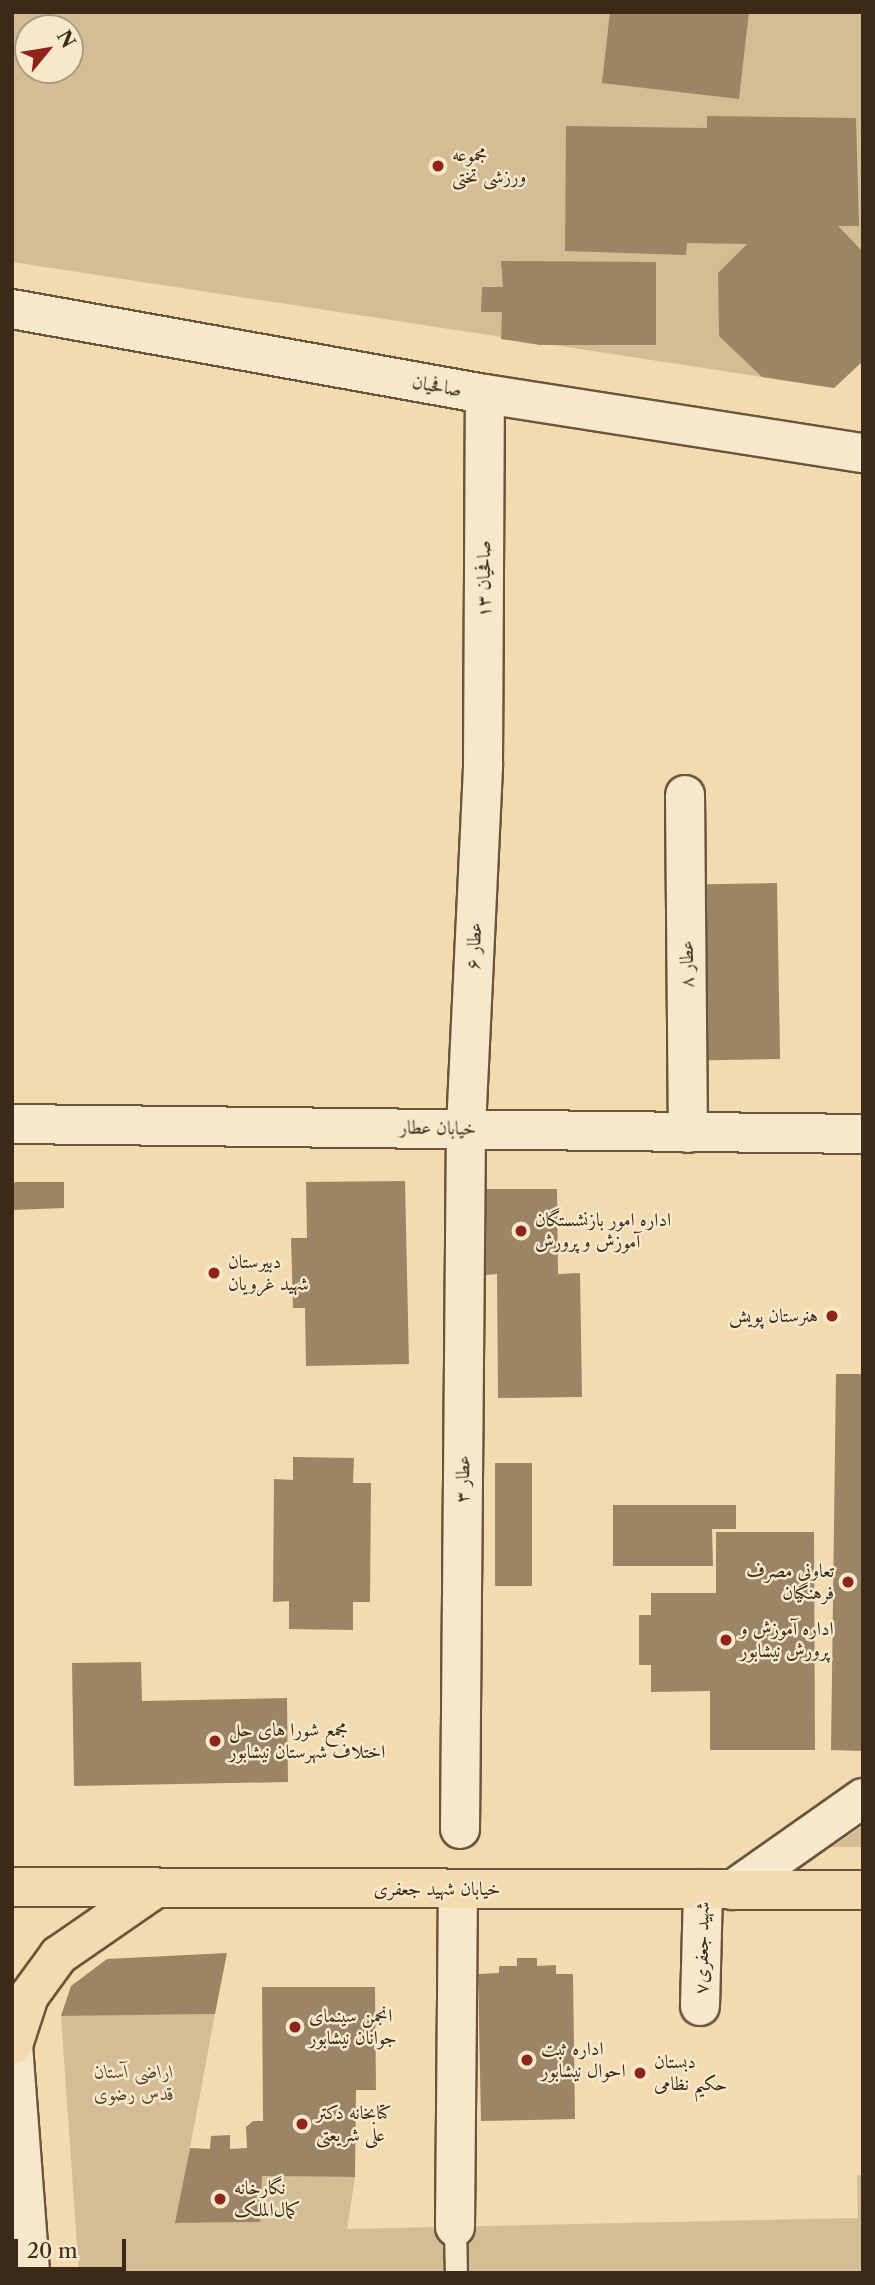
<!DOCTYPE html>
<html>
<head>
<meta charset="utf-8">
<style>
  body { margin:0 }
  #map { position:relative; width:875px; height:2285px; overflow:hidden; background:#f3daaf; font-family:"Libre Caslon Text",Amiri,serif }
  div>[style] { position:absolute }
  .green>* { inset:0; background:#d4bc95 }
  .building>* { inset:0; background:#9b8566; transform-origin:0 0 }
  .roads { filter:drop-shadow(2px 0 #6a553d) drop-shadow(-2px 0 #6a553d) drop-shadow(0 2px #6a553d) drop-shadow(0 -2px #6a553d) }
  .service>* { height:21px; margin:-10.5px; padding:0 10.5px; transform-origin:10.5px; border-radius:10.5px; background:#f7e7cb }
  .minor>* { height:38px; margin:-19px; padding:0 19px; transform-origin:19px; border-radius:19px; background:#f7e7cb }
  .tertiary>* { height:38px; margin:-19px; padding:0 19px; transform-origin:19px; border-radius:19px; background:#f7e7cb }
  .secondary>* { height:38px; margin:-19px; padding:0 19px; transform-origin:19px; border-radius:19px; background:#f7e7cb }
  .primary>* { height:38px; margin:-19px; padding:0 19px; transform-origin:19px; border-radius:19px; background:#f3daaf }
  .dots>* { width:19px; height:19px; translate:-50% -50%; box-sizing:border-box; border:4px solid #f7e7cb; border-radius:50% }
  span { translate:-50% -50%; white-space:nowrap; text-align:center; line-height:1.15; -webkit-text-stroke:5px #f7e7cb; paint-order:stroke }
  .poi-label { font-size:19px; color:#3c2917 }
  .left { translate:0 -50%; text-align:left }
  .right { translate:-100% -50%; text-align:right }
  .street-label { font-size:19px; color:#3c2917 }
  .park-label { font-size:19px; color:#5a4630; font-style:italic }
  .frame { position:absolute; inset:0; border:14px solid #3c2917; pointer-events:none }
  .north { position:absolute; left:14px; top:14px; width:70px; height:70px; box-sizing:border-box; background:#f7e7cb; border:2px solid #ac9b83; border-radius:50%; rotate:60deg; font-size:19px; font-weight:700; line-height:28px; text-align:center; color:#3c2917 }
  .north::after { content:''; display:block; margin:auto; width:24px; height:32px; background:#8f2418; clip-path:polygon(50% 0,100% 100%,50% 72%,0 100%) }
  .scale { position:absolute; left:14px; top:2239px; width:112px; height:32px; box-sizing:border-box; border:4px solid #3c2917; border-top:0; padding-left:9px; font-size:21px; line-height:24px; white-space:nowrap; color:#3c2917; -webkit-text-stroke:5px #f7e7cb; paint-order:stroke }
</style>
</head>
<body>
<div id="map">
  <div class="green">
    <div style="clip-path:polygon(evenodd,12px 12px,863px 12px,863px 361px,834px 388px,12px 262px,12px 12px,28px 28px,70px 28px,70px 70px,28px 70px,28px 28px)"></div>
    <div style="clip-path:polygon(863px 1826px,863px 1847px,831px 1847px)"></div>
    <div style="clip-path:polygon(215px 2014px,176px 2223px,259px 2222px,262px 2176px,355px 2177px,347px 2229px,858px 2218px,857px 2175px,863px 2175px,863px 2273px,79px 2273px,61px 2016px)"></div>
  </div>
  <div class="building">
    <div style="clip-path:polygon(610px 12px,749px 12px,739px 99px,602px 83px)"></div>
    <div style="clip-path:polygon(707px 116px,856px 118px,859px 226px,838px 226px,863px 252px,863px 361px,834px 388px,762px 377px,719px 336px,718px 273px,747px 244px,687px 243px,686px 255px,565px 251px,566px 126px,707px 128px)"></div>
    <div style="clip-path:polygon(501px 261px,656px 262px,656px 345px,540px 345px,501px 339px,502px 312px,481px 312px,482px 287px,503px 287px)"></div>
    <div style="left:777px;top:883px;width:176px;height:82px;rotate:89deg"></div>
    <div style="clip-path:polygon(405px 1181px,409px 1364px,306px 1366px,305px 1308px,293px 1308px,291px 1238px,307px 1238px,306px 1182px)"></div>
    <div style="clip-path:polygon(16px 1182px,64px 1182px,64px 1208px,12px 1210px,12px 1184px)"></div>
    <div style="clip-path:polygon(485px 1189px,557px 1189px,558px 1274px,580px 1273px,582px 1397px,498px 1398px,497px 1274px,486px 1275px)"></div>
    <div style="clip-path:polygon(836px 1374px,863px 1374px,863px 1751px,831px 1750px)"></div>
    <div style="clip-path:polygon(293px 1457px,354px 1458px,353px 1483px,371px 1483px,370px 1602px,353px 1602px,353px 1630px,289px 1629px,289px 1601px,273px 1602px,274px 1479px,293px 1480px)"></div>
    <div style="left:495px;top:1463px;width:37px;height:123px"></div>
    <div style="clip-path:polygon(613px 1505px,736px 1505px,736px 1529px,712px 1529px,713px 1566px,613px 1566px)"></div>
    <div style="clip-path:polygon(716px 1532px,814px 1532px,815px 1750px,710px 1750px,710px 1691px,651px 1692px,651px 1665px,639px 1665px,639px 1615px,651px 1615px,651px 1593px,716px 1593px)"></div>
    <div style="clip-path:polygon(141px 1662px,142px 1701px,287px 1698px,288px 1782px,74px 1786px,72px 1663px)"></div>
    <div style="clip-path:polygon(227px 1953px,215px 2014px,61px 2016px,71px 1986px,107px 1959px)"></div>
    <div style="clip-path:polygon(517px 1958px,537px 1958px,537px 1966px,556px 1965px,556px 1974px,573px 1974px,575px 2119px,481px 2121px,478px 1974px,499px 1973px,499px 1966px,517px 1966px)"></div>
    <div style="clip-path:polygon(262px 1987px,375px 1987px,376px 2090px,356px 2090px,355px 2177px,262px 2176px,260px 2222px,175px 2223px,190px 2148px,210px 2149px,211px 2136px,230px 2135px,230px 2149px,247px 2148px,246px 2127px,253px 2121px,263px 2121px)"></div>
  </div>
  <div class="roads">
    <div class="service">
      <div style="left:455px;top:2227px;width:46px;rotate:88.8deg"></div>
    </div>
    <div class="minor">
      <div style="left:12px;top:309px;width:481px;rotate:10.2deg"></div>
      <div style="left:485px;top:394px;width:383px;rotate:8.9deg"></div>
      <div style="left:685px;top:795px;width:338px;rotate:89.5deg"></div>
      <div style="left:460px;top:1829px;width:701px;rotate:-89.51deg"></div>
      <div style="left:466px;top:1128px;width:365px;rotate:-87.3deg"></div>
      <div style="left:483px;top:763px;width:369px;rotate:-89.7deg"></div>
      <div style="left:700px;top:2006px;width:117px;rotate:-88.5deg"></div>
      <div style="left:455px;top:2227px;width:338px;rotate:-89.5deg"></div>
    </div>
    <div class="tertiary">
      <div style="left:12px;top:1124px;width:851px;rotate:0.67deg"></div>
    </div>
    <div class="secondary">
      <div style="left:732px;top:1890px;width:160px;rotate:-35.1deg"></div>
      <div style="left:12px;top:2032px;width:242px;rotate:85.7deg"></div>
    </div>
    <div class="primary">
      <div style="left:12px;top:1887px;width:851px;rotate:0.2deg"></div>
      <div style="left:13px;top:2045px;width:52px;rotate:-71.9deg"></div>
      <div style="left:29px;top:1996px;width:51px;rotate:-53.8deg"></div>
      <div style="left:59px;top:1955px;width:118px;rotate:-34.6deg"></div>
    </div>
  </div>
  <div class="dots">
    <div style="left:438px;top:166px;background:#8f2418"></div>
    <div style="left:521px;top:1231px;background:#8f2418"></div>
    <div style="left:214px;top:1273px;background:#8f2418"></div>
    <div style="left:832px;top:1316px;background:#8f2418"></div>
    <div style="left:848px;top:1582px;background:#8f2418"></div>
    <div style="left:726px;top:1640px;background:#8f2418"></div>
    <div style="left:215px;top:1741px;background:#8f2418"></div>
    <div style="left:295px;top:2027px;background:#8f2418"></div>
    <div style="left:527px;top:2060px;background:#8f2418"></div>
    <div style="left:640px;top:2073px;background:#8f2418"></div>
    <div style="left:302px;top:2124px;background:#8f2418"></div>
    <div style="left:220px;top:2199px;background:#8f2418"></div>
  </div>
  <div class="poi-label">
    <span class="left" style="left:452px;top:166px">مجموعه<br>ورزشی تختی</span>
    <span class="left" style="left:535px;top:1231px">اداره امور بازنشستگان<br>آموزش و پرورش</span>
    <span class="left" style="left:228px;top:1273px">دبیرستان<br>شهید غرویان</span>
    <span class="right" style="left:818px;top:1316px">هنرستان پویش</span>
    <span class="right" style="left:834px;top:1582px">تعاونی مصرف<br>فرهنگیان</span>
    <span class="left" style="left:740px;top:1640px">اداره آموزش و<br>پرورش نیشابور</span>
    <span class="left" style="left:229px;top:1741px">مجمع شورا های حل<br>اختلاف شهرستان نیشابور</span>
    <span class="left" style="left:309px;top:2027px">انجمن سینمای<br>جوانان نیشابور</span>
    <span class="left" style="left:541px;top:2060px">اداره ثبت<br>احوال نیشابور</span>
    <span class="left" style="left:654px;top:2073px">دبستان<br>حکیم نظامی</span>
    <span class="left" style="left:316px;top:2124px">کتابخانه دکتر<br>علی شریعتی</span>
    <span class="left" style="left:234px;top:2199px">نگارخانه<br>کمال‌الملک</span>
  </div>
  <div class="street-label">
    <span style="left:437px;top:386px;rotate:10deg">صافحیان</span>
    <span style="left:484px;top:579px;rotate:-90deg">صافحیان ۱۳</span>
    <span style="left:474px;top:946px;rotate:-87deg">عطار ۶</span>
    <span style="left:687px;top:964px;rotate:-91deg">عطار ۸</span>
    <span style="left:438px;top:1128px;rotate:1deg">خیابان عطار</span>
    <span style="left:463px;top:1479px;rotate:-89deg">عطار ۳</span>
    <span style="left:437px;top:1889px">خیابان شهید جعفری</span>
    <span style="left:702px;top:1948px;rotate:-89deg">شهید جعفری۷</span>
  </div>
  <div class="park-label">
    <span style="left:134px;top:2083px">اراضی آستان<br>قدس رضوی</span>
  </div>
  <div class="frame"></div>
  <div class="north">N</div>
  <div class="scale">20 m</div>
</div>
</body>
</html>
